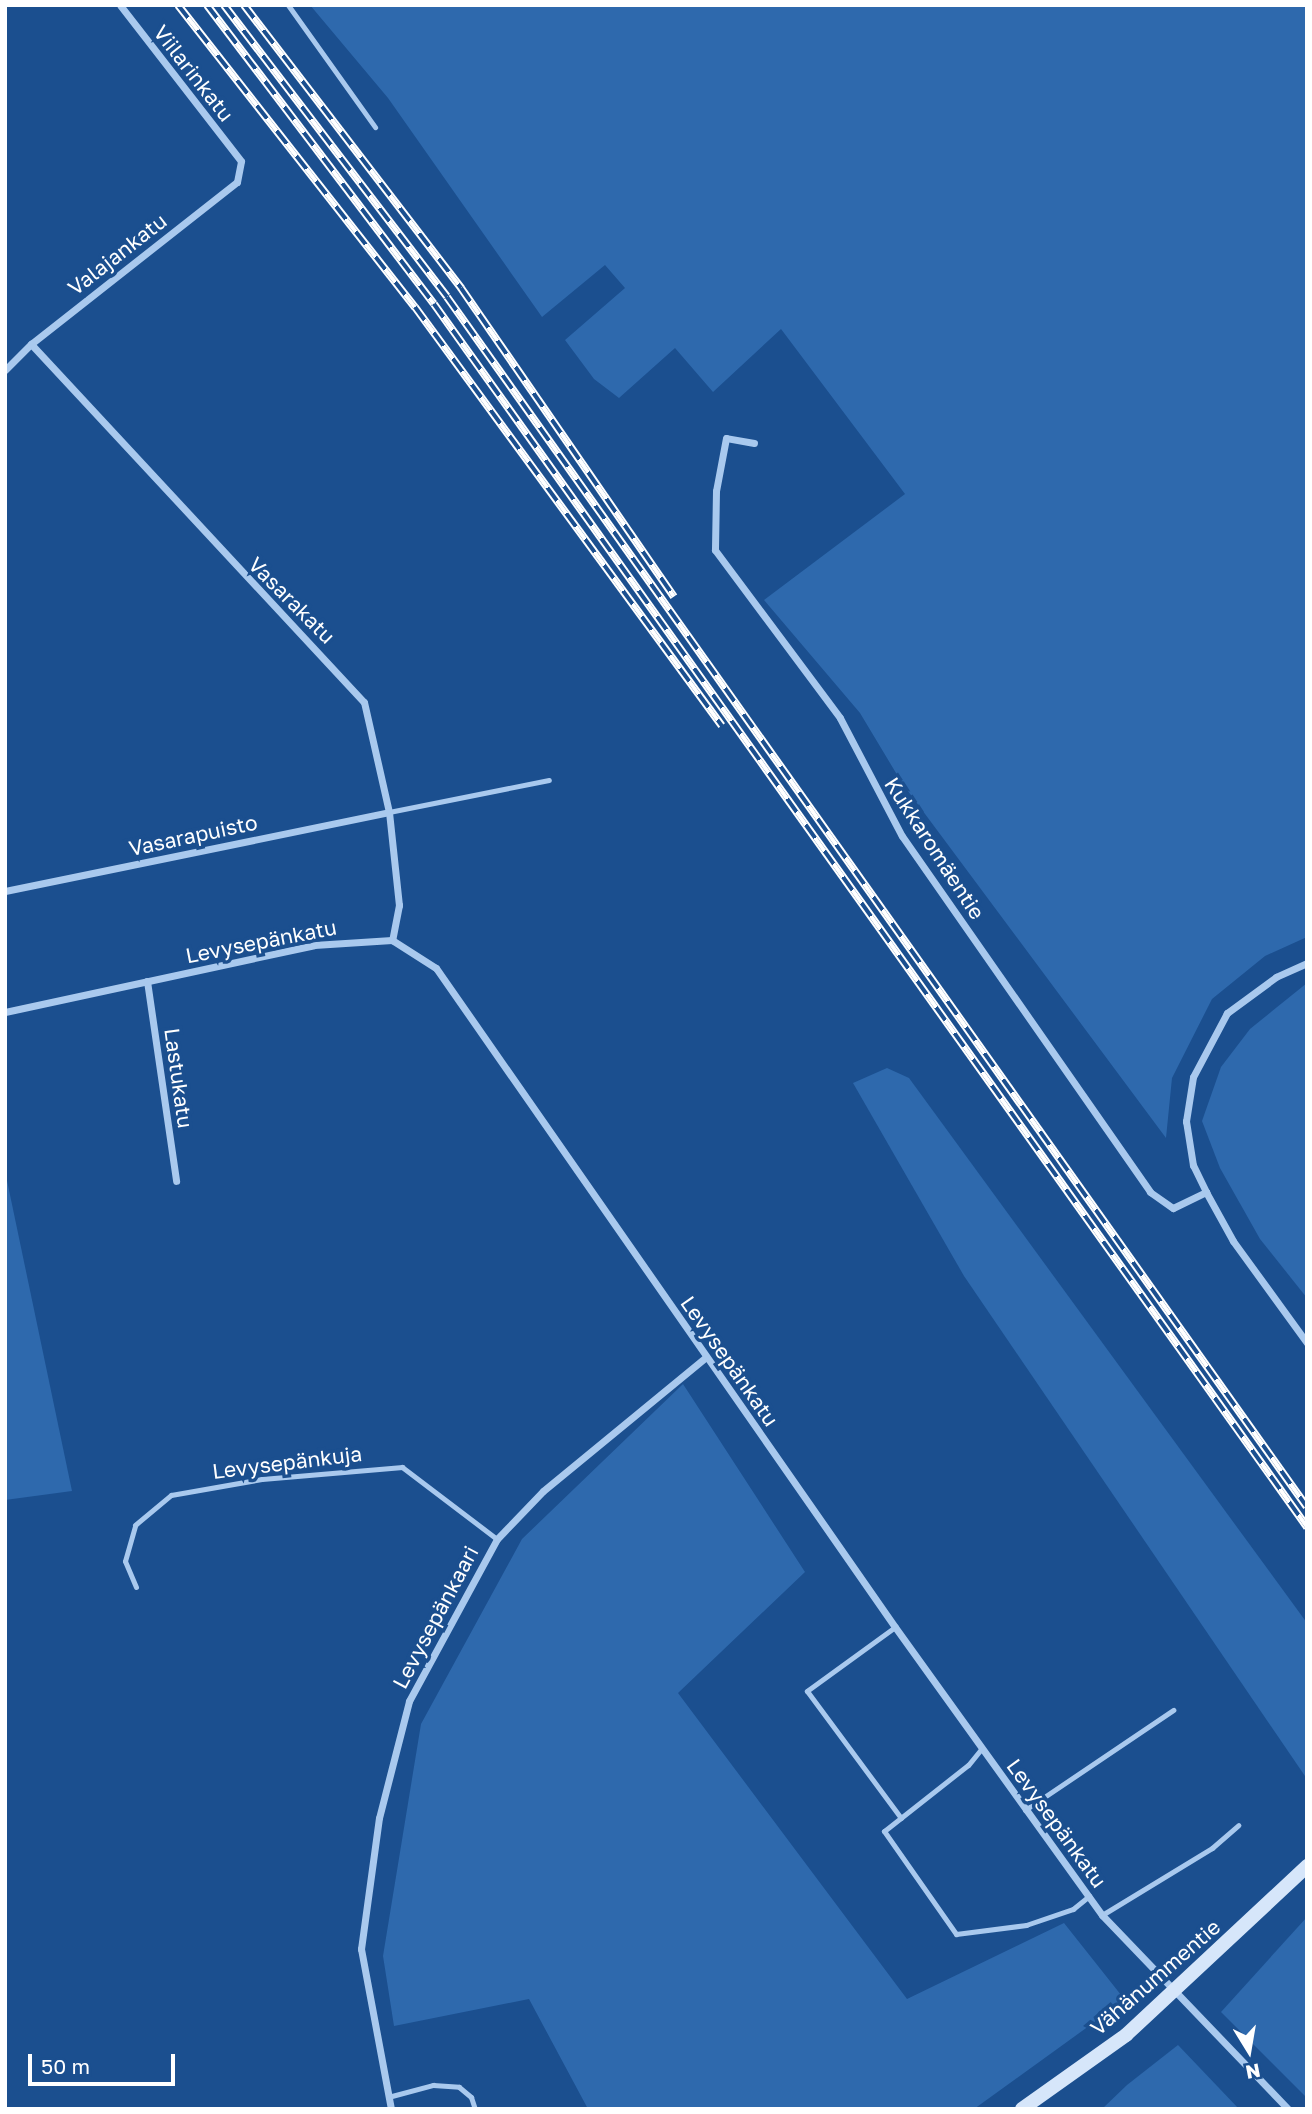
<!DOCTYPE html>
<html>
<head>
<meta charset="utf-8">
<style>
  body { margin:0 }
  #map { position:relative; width:1312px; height:2114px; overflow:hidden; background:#1b4f8f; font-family:"Golos Text",sans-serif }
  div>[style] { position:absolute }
  .green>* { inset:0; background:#2e69ad }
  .service>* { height:5px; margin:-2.5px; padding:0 2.5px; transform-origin:2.5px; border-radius:2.5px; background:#a9c9ee }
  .minor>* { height:7px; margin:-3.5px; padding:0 3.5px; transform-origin:3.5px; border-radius:3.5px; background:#a9c9ee }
  .secondary>* { height:14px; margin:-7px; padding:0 7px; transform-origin:7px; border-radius:7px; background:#d6e6fa }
  .rail>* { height:8px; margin-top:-4px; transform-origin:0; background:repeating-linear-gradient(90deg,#1b4f8f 0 16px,#fff 0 32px); box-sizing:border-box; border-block:2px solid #fff }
  .secondary-bridge>* { height:14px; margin:-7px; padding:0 7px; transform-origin:7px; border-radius:7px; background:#d6e6fa }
  span { translate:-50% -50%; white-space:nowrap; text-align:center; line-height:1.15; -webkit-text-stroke:7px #1b4f8f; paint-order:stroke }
  .street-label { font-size:21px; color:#fff }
  .frame { position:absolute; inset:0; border:7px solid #fff; pointer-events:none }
  .north { position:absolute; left:1214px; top:2016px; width:70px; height:70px; -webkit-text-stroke:5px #1b4f8f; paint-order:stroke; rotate:169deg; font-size:19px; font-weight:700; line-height:28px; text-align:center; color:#fff }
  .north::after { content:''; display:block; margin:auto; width:24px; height:32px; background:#fff; clip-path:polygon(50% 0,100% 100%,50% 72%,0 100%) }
  .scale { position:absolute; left:28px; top:2054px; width:147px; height:32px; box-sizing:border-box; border:4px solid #fff; border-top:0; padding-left:9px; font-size:21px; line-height:24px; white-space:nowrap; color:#fff; -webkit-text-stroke:5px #1b4f8f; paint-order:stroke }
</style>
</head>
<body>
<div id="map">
  <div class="green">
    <div style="clip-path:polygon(310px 5px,1307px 5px,1307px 937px,1265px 956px,1212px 999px,1172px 1078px,1166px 1138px,902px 783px,860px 713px,764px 600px,905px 494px,781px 329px,713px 392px,675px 348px,619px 398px,594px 379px,565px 340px,625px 288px,605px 265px,542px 317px,388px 98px)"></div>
    <div style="clip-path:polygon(1307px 983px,1307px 1298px,1260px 1239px,1220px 1168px,1202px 1121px,1221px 1067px,1250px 1029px)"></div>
    <div style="clip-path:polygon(887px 1068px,909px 1078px,1307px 1623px,1307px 1779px,964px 1276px,853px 1083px)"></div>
    <div style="clip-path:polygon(5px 1171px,72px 1491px,5px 1500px)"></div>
    <div style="clip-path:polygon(683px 1384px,805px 1572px,678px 1693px,907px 1999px,1064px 1923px,1125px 2000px,974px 2109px,588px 2109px,529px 1999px,394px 2026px,383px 1956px,421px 1724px,522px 1539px)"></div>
    <div style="clip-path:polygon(1307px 1917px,1307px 2098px,1221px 2012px)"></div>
    <div style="clip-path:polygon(1178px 2045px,1239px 2109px,1102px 2109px,1127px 2085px)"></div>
  </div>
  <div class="service">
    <div style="left:288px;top:5px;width:150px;rotate:54.5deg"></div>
    <div style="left:389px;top:812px;width:163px;rotate:-11.3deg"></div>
    <div style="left:136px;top:1587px;width:28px;rotate:-113deg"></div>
    <div style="left:125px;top:1561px;width:37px;rotate:-74deg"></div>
    <div style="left:135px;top:1525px;width:47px;rotate:-39.8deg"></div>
    <div style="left:171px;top:1495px;width:92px;rotate:-10deg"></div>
    <div style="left:262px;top:1479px;width:141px;rotate:-4.9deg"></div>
    <div style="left:402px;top:1467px;width:119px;rotate:37.2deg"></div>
    <div style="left:895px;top:1627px;width:109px;rotate:144deg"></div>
    <div style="left:807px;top:1691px;width:158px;rotate:53.5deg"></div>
    <div style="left:982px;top:1748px;width:22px;rotate:129deg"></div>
    <div style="left:968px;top:1765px;width:107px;rotate:141.8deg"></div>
    <div style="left:884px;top:1831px;width:126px;rotate:55deg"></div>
    <div style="left:956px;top:1934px;width:71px;rotate:-7.3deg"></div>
    <div style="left:1026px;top:1925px;width:50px;rotate:-18.8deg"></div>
    <div style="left:1073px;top:1909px;width:21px;rotate:-39deg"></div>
    <div style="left:1025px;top:1810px;width:179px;rotate:-34deg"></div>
    <div style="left:1102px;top:1915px;width:129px;rotate:-31.3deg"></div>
    <div style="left:1212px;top:1848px;width:35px;rotate:-41deg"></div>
    <div style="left:388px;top:2097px;width:47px;rotate:-14.9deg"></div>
    <div style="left:433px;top:2085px;width:26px;rotate:4deg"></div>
    <div style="left:459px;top:2087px;width:16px;rotate:40deg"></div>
    <div style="left:471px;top:2097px;width:13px;rotate:72deg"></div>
  </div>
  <div class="minor">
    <div style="left:31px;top:344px;width:489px;rotate:47.1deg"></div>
    <div style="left:364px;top:702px;width:113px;rotate:77.2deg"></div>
    <div style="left:389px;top:812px;width:94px;rotate:83.9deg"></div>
    <div style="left:399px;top:905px;width:36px;rotate:101deg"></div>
    <div style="left:5px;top:370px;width:37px;rotate:-45deg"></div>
    <div style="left:31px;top:344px;width:262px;rotate:-38.2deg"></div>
    <div style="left:237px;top:182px;width:21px;rotate:-79deg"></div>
    <div style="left:241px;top:161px;width:197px;rotate:-127.8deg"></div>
    <div style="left:754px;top:443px;width:28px;rotate:-170deg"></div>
    <div style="left:726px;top:438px;width:54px;rotate:100.7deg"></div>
    <div style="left:716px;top:491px;width:59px;rotate:91deg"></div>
    <div style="left:715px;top:550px;width:209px;rotate:53.3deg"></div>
    <div style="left:840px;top:718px;width:133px;rotate:62.3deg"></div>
    <div style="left:902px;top:836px;width:434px;rotate:55.1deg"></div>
    <div style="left:1150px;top:1192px;width:28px;rotate:35deg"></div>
    <div style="left:1173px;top:1208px;width:37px;rotate:-26deg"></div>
    <div style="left:5px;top:891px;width:392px;rotate:-11.6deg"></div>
    <div style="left:1307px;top:963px;width:34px;rotate:156deg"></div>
    <div style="left:1276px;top:977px;width:61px;rotate:143.7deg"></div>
    <div style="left:1227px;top:1013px;width:72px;rotate:118deg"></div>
    <div style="left:1193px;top:1077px;width:45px;rotate:99deg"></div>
    <div style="left:1186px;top:1121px;width:45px;rotate:81deg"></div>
    <div style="left:1193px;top:1165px;width:30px;rotate:64deg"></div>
    <div style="left:1206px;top:1192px;width:56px;rotate:61.1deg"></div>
    <div style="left:1233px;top:1241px;width:126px;rotate:54deg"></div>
    <div style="left:147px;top:981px;width:202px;rotate:81.7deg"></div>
    <div style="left:5px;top:1012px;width:316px;rotate:-12.2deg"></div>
    <div style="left:314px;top:945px;width:78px;rotate:-3.7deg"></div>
    <div style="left:392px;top:940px;width:52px;rotate:32.5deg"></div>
    <div style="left:436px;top:968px;width:803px;rotate:55.14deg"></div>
    <div style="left:895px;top:1627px;width:355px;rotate:54.3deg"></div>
    <div style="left:1102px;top:1915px;width:269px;rotate:46.2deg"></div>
    <div style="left:391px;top:2109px;width:163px;rotate:-100.6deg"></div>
    <div style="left:361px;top:1949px;width:132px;rotate:-82.2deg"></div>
    <div style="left:379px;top:1818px;width:121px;rotate:-75.6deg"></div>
    <div style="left:409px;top:1701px;width:184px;rotate:-61.5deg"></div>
    <div style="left:497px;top:1539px;width:66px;rotate:-46.2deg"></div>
    <div style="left:543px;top:1491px;width:211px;rotate:-39.4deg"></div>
  </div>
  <div class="secondary">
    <div style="left:1022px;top:2109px;width:128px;rotate:-35.4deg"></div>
  </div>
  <div class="rail">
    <div style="left:178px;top:5px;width:384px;rotate:51.9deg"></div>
    <div style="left:415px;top:307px;width:519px;rotate:53.77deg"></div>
    <div style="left:207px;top:5px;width:375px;rotate:52.8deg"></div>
    <div style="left:434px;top:304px;width:1503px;rotate:54.48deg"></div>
    <div style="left:224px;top:5px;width:367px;rotate:52.6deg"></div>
    <div style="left:447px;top:297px;width:1484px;rotate:54.6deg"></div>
    <div style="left:244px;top:5px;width:357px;rotate:52.5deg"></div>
    <div style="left:461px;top:288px;width:375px;rotate:55.4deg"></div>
  </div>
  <div class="secondary-bridge">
    <div style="left:1126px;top:2035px;width:248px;rotate:-43deg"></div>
  </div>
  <div class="street-label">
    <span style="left:194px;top:73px;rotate:52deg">Viilarinkatu</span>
    <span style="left:117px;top:254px;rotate:-38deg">Valajankatu</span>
    <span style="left:292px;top:600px;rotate:45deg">Vasarakatu</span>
    <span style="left:193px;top:835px;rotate:-12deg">Vasarapuisto</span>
    <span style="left:935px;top:848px;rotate:57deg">Kukkaromäentie</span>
    <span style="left:261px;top:941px;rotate:-11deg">Levysepänkatu</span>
    <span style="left:179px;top:1078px;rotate:82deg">Lastukatu</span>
    <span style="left:730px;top:1361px;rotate:55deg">Levysepänkatu</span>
    <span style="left:287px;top:1462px;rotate:-7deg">Levysepänkuja</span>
    <span style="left:435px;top:1617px;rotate:-62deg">Levysepänkaari</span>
    <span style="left:1057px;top:1823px;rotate:54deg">Levysepänkatu</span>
    <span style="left:1155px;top:1977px;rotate:-41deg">Vähänummentie</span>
  </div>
  <div class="frame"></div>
  <div class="north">N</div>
  <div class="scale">50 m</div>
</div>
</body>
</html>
